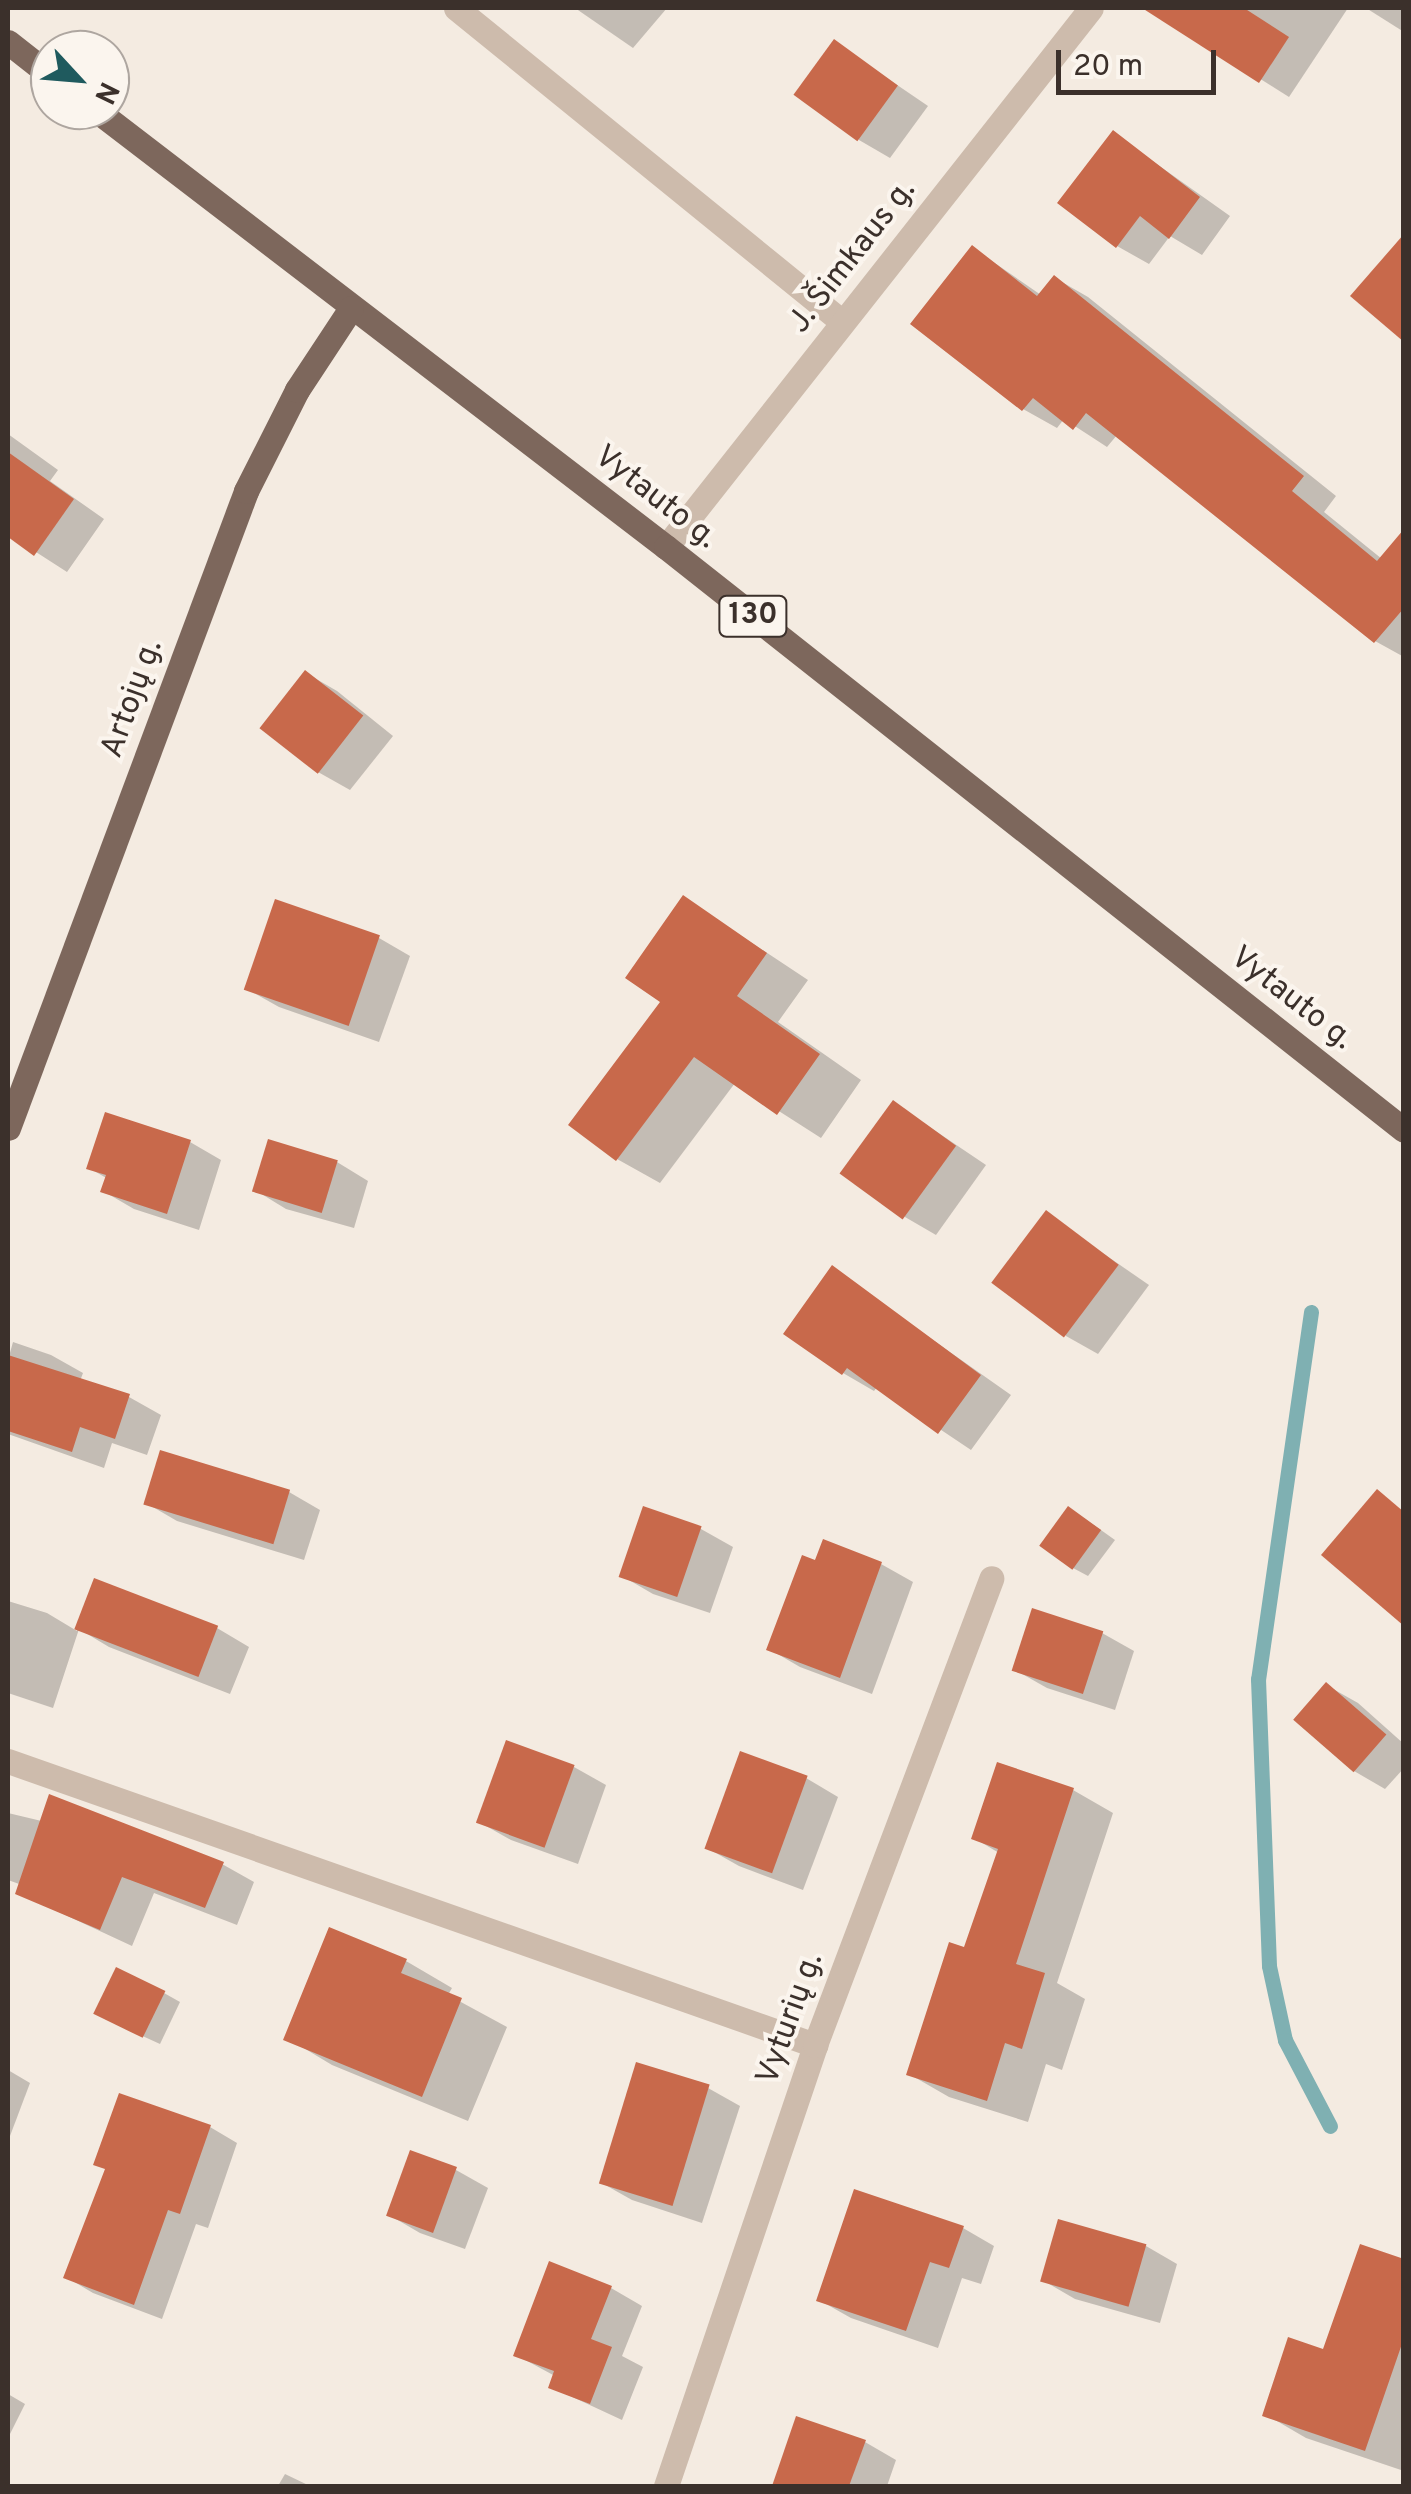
<!DOCTYPE html>
<html>
<head>
<meta charset="utf-8">
<style>
  body { margin:0 }
  #map { position:relative; width:1411px; height:2494px; overflow:hidden; background:#f4ebe1; font-family:Overpass,sans-serif }
  div>[style] { position:absolute }
  .shadow>* { inset:0; background:#0003 }
  .stream>* { height:15px; margin:-7.5px; padding:0 7.5px; transform-origin:7.5px; border-radius:7.5px; background:#7fb0b2 }
  .building>* { inset:0; background:#c8694b; transform-origin:0 0 }
  .minor>* { height:25px; margin:-12.5px; padding:0 12.5px; transform-origin:12.5px; border-radius:12.5px; background:#cdbbac }
  .major>* { height:25px; margin:-12.5px; padding:0 12.5px; transform-origin:12.5px; border-radius:12.5px; background:#7d675c }
  span { translate:-50% -50%; white-space:nowrap; text-align:center; line-height:1.15; -webkit-text-stroke:8px #fbf5ee; paint-order:stroke }
  .shield-label span { padding:2px 8px; background:#fbf5ee; border:2px solid; border-radius:8px; -webkit-text-stroke-width:0 }
  .shield-label { font-size:30px; color:#3b302b; font-weight:700 }
  .street-label { font-size:32px; color:#3b302b }
  .frame { position:absolute; inset:0; border:10px solid #3b302b; pointer-events:none }
  .north { position:absolute; left:30px; top:30px; width:100px; height:100px; box-sizing:border-box; background:#fbf5ee; border:2px solid #aea6a0; border-radius:50%; rotate:116deg; font-size:28px; font-weight:700; line-height:40px; text-align:center; color:#3b302b }
  .north::after { content:''; display:block; margin:auto; width:35px; height:45px; background:#1f5a5e; clip-path:polygon(50% 0,100% 100%,50% 72%,0 100%) }
  .scale { position:absolute; left:1056px; top:50px; width:160px; height:45px; box-sizing:border-box; border:5px solid #3b302b; border-top:0; padding-left:12px; font-size:30px; line-height:35px; white-space:nowrap; color:#3b302b; -webkit-text-stroke:8px #fbf5ee; paint-order:stroke }
</style>
</head>
<body>
<div id="map">
  <div class="shadow">
    <div style="clip-path:polygon(575px 8px,667px 8px,633px 48px)"></div>
    <div style="clip-path:polygon(1197px 8px,1348px 8px,1289px 97px,1182px 30px)"></div>
    <div style="clip-path:polygon(1366px 8px,1404px 8px,1404px 32px)"></div>
    <div style="clip-path:polygon(834px 42px,928px 106px,890px 158px,859px 140px)"></div>
    <div style="clip-path:polygon(1113px 133px,1230px 216px,1202px 255px,1170px 236px,1149px 264px,1117px 246px)"></div>
    <div style="clip-path:polygon(973px 248px,1041px 295px,1055px 278px,1088px 297px,1336px 496px,1324px 512px,1382px 559px,1404px 533px,1404px 657px,1375px 641px,1117px 435px,1107px 447px,1064px 419px,1057px 428px,1023px 409px)"></div>
    <div style="clip-path:polygon(8px 434px,58px 470px,50px 481px,104px 519px,67px 572px,8px 534px)"></div>
    <div style="clip-path:polygon(306px 673px,337px 691px,393px 736px,350px 790px,318px 772px)"></div>
    <div style="clip-path:polygon(684px 898px,808px 980px,778px 1022px,861px 1080px,821px 1138px,735px 1083px,660px 1183px,617px 1159px,664px 1002px)"></div>
    <div style="clip-path:polygon(379px 938px,410px 956px,379px 1042px,279px 1007px,247px 989px)"></div>
    <div style="clip-path:polygon(894px 1103px,986px 1165px,936px 1235px,905px 1217px)"></div>
    <div style="clip-path:polygon(190px 1142px,221px 1160px,199px 1230px,134px 1209px,103px 1191px,108px 1179px,89px 1168px)"></div>
    <div style="clip-path:polygon(337px 1162px,368px 1181px,354px 1228px,286px 1209px,255px 1190px)"></div>
    <div style="clip-path:polygon(1046px 1214px,1149px 1285px,1098px 1354px,1066px 1336px)"></div>
    <div style="clip-path:polygon(832px 1269px,1011px 1395px,971px 1450px,877px 1387px,874px 1391px,843px 1373px)"></div>
    <div style="clip-path:polygon(13px 1342px,51px 1355px,83px 1373px,80px 1381px,129px 1397px,161px 1415px,147px 1455px,112px 1443px,104px 1468px,8px 1434px,8px 1360px)"></div>
    <div style="clip-path:polygon(289px 1492px,320px 1510px,304px 1560px,177px 1521px,146px 1503px)"></div>
    <div style="clip-path:polygon(644px 1510px,701px 1529px,733px 1547px,710px 1613px,653px 1594px,622px 1576px)"></div>
    <div style="clip-path:polygon(1084px 1518px,1115px 1540px,1088px 1576px,1073px 1568px)"></div>
    <div style="clip-path:polygon(824px 1543px,881px 1564px,913px 1582px,872px 1694px,800px 1667px,769px 1649px)"></div>
    <div style="clip-path:polygon(96px 1581px,217px 1628px,249px 1647px,230px 1694px,109px 1647px,79px 1629px,53px 1708px,8px 1693px,8px 1601px,47px 1613px,77px 1631px)"></div>
    <div style="clip-path:polygon(1034px 1611px,1102px 1633px,1134px 1651px,1115px 1710px,1047px 1688px,1015px 1670px)"></div>
    <div style="clip-path:polygon(1326px 1685px,1358px 1703px,1404px 1744px,1404px 1768px,1385px 1789px,1354px 1771px,1295px 1718px)"></div>
    <div style="clip-path:polygon(574px 1767px,606px 1785px,578px 1864px,511px 1840px,479px 1822px)"></div>
    <div style="clip-path:polygon(806px 1778px,838px 1797px,803px 1890px,739px 1866px,707px 1848px)"></div>
    <div style="clip-path:polygon(1073px 1790px,1113px 1813px,1057px 1983px,1085px 1999px,1062px 2070px,1046px 2064px,1028px 2122px,949px 2097px,909px 2074px,965px 1950px,999px 1853px,974px 1838px)"></div>
    <div style="clip-path:polygon(8px 1813px,222px 1864px,254px 1882px,237px 1925px,154px 1893px,132px 1946px,18px 1893px,22px 1885px,8px 1880px)"></div>
    <div style="clip-path:polygon(406px 1961px,452px 1988px,448px 1995px,507px 2027px,468px 2121px,332px 2065px,287px 2038px)"></div>
    <div style="clip-path:polygon(164px 1993px,180px 2002px,160px 2044px,112px 2022px)"></div>
    <div style="clip-path:polygon(638px 2065px,708px 2088px,740px 2106px,702px 2223px,632px 2200px,600px 2182px)"></div>
    <div style="clip-path:polygon(8px 2070px,30px 2083px,10px 2136px,8px 2135px)"></div>
    <div style="clip-path:polygon(210px 2127px,237px 2143px,208px 2228px,196px 2224px,162px 2319px,93px 2293px,66px 2277px)"></div>
    <div style="clip-path:polygon(456px 2170px,488px 2188px,465px 2249px,420px 2233px,389px 2215px)"></div>
    <div style="clip-path:polygon(963px 2228px,994px 2246px,981px 2284px,962px 2278px,938px 2348px,851px 2318px,819px 2300px)"></div>
    <div style="clip-path:polygon(1146px 2246px,1177px 2264px,1160px 2323px,1075px 2299px,1044px 2281px)"></div>
    <div style="clip-path:polygon(1404px 2261px,1404px 2471px,1306px 2438px,1265px 2414px)"></div>
    <div style="clip-path:polygon(611px 2288px,642px 2306px,622px 2356px,643px 2367px,622px 2420px,551px 2387px,555px 2376px,516px 2355px)"></div>
    <div style="clip-path:polygon(8px 2394px,25px 2404px,8px 2438px)"></div>
    <div style="clip-path:polygon(797px 2419px,865px 2442px,896px 2460px,887px 2486px,775px 2486px)"></div>
    <div style="clip-path:polygon(285px 2474px,310px 2486px,278px 2486px)"></div>
  </div>
  <div class="stream">
    <div style="left:1311px;top:1312px;width:371px;rotate:98.2deg"></div>
    <div style="left:1258px;top:1679px;width:287px;rotate:87.8deg"></div>
    <div style="left:1269px;top:1966px;width:76px;rotate:77.8deg"></div>
    <div style="left:1285px;top:2040px;width:97px;rotate:62.4deg"></div>
  </div>
  <div class="building">
    <div style="clip-path:polygon(1142px 8px,1244px 8px,1289px 37px,1259px 83px)"></div>
    <div style="left:834px;top:39px;width:79px;height:69px;rotate:36deg"></div>
    <div style="clip-path:polygon(1113px 130px,1200px 197px,1169px 239px,1140px 216px,1116px 248px,1057px 203px)"></div>
    <div style="clip-path:polygon(1404px 234px,1404px 342px,1350px 296px)"></div>
    <div style="clip-path:polygon(972px 245px,1037px 296px,1054px 275px,1304px 476px,1292px 491px,1377px 561px,1404px 529px,1404px 608px,1374px 643px,1086px 413px,1073px 430px,1033px 398px,1022px 411px,910px 324px)"></div>
    <div style="clip-path:polygon(8px 452px,74px 499px,34px 556px,8px 537px)"></div>
    <div style="left:305px;top:670px;width:74px;height:74px;rotate:38deg"></div>
    <div style="clip-path:polygon(683px 895px,767px 953px,737px 996px,820px 1054px,777px 1115px,694px 1057px,616px 1161px,568px 1125px,660px 1002px,625px 978px)"></div>
    <div style="left:275px;top:899px;width:111px;height:96px;rotate:19deg"></div>
    <div style="left:893px;top:1100px;width:78px;height:91px;rotate:36deg"></div>
    <div style="clip-path:polygon(105px 1112px,191px 1140px,167px 1214px,100px 1192px,106px 1175px,86px 1169px)"></div>
    <div style="left:268px;top:1139px;width:73px;height:55px;rotate:17deg"></div>
    <div style="left:1046px;top:1210px;width:91px;height:91px;rotate:37deg"></div>
    <div style="clip-path:polygon(832px 1265px,981px 1375px,938px 1434px,847px 1368px,842px 1375px,783px 1334px)"></div>
    <div style="clip-path:polygon(8px 1355px,130px 1394px,115px 1439px,80px 1427px,72px 1452px,8px 1431px)"></div>
    <div style="left:160px;top:1450px;width:136px;height:57px;rotate:17deg"></div>
    <div style="clip-path:polygon(1377px 1489px,1404px 1512px,1404px 1626px,1321px 1555px)"></div>
    <div style="left:643px;top:1506px;width:62px;height:75px;rotate:19deg"></div>
    <div style="left:1068px;top:1506px;width:41px;height:49px;rotate:36deg"></div>
    <div style="clip-path:polygon(823px 1539px,882px 1562px,840px 1678px,766px 1650px,802px 1555px,815px 1560px)"></div>
    <div style="left:94px;top:1578px;width:133px;height:55px;rotate:21deg"></div>
    <div style="left:1032px;top:1608px;width:75px;height:66px;rotate:18deg"></div>
    <div style="left:1326px;top:1682px;width:80px;height:50px;rotate:41deg"></div>
    <div style="left:506px;top:1740px;width:73px;height:88px;rotate:20deg"></div>
    <div style="left:740px;top:1751px;width:72px;height:104px;rotate:20deg"></div>
    <div style="clip-path:polygon(997px 1762px,1074px 1788px,1016px 1964px,1045px 1973px,1022px 2049px,1005px 2043px,987px 2101px,906px 2075px,949px 1942px,964px 1947px,998px 1849px,971px 1839px)"></div>
    <div style="clip-path:polygon(49px 1794px,224px 1862px,205px 1908px,122px 1877px,100px 1930px,15px 1894px)"></div>
    <div style="clip-path:polygon(329px 1927px,407px 1959px,401px 1973px,462px 1998px,422px 2097px,283px 2040px)"></div>
    <div style="left:116px;top:1967px;width:55px;height:52px;rotate:26deg"></div>
    <div style="left:636px;top:2062px;width:77px;height:127px;rotate:17deg"></div>
    <div style="clip-path:polygon(119px 2093px,211px 2125px,180px 2214px,168px 2210px,134px 2305px,63px 2278px,105px 2169px,93px 2165px)"></div>
    <div style="left:410px;top:2150px;width:50px;height:70px;rotate:20deg"></div>
    <div style="clip-path:polygon(854px 2189px,964px 2226px,949px 2268px,930px 2262px,906px 2331px,816px 2301px)"></div>
    <div style="left:1058px;top:2219px;width:92px;height:65px;rotate:16deg"></div>
    <div style="clip-path:polygon(1360px 2244px,1404px 2259px,1404px 2338px,1365px 2451px,1262px 2416px,1288px 2337px,1323px 2349px)"></div>
    <div style="clip-path:polygon(549px 2261px,612px 2286px,591px 2339px,612px 2347px,590px 2404px,548px 2388px,554px 2371px,513px 2356px)"></div>
    <div style="clip-path:polygon(796px 2416px,866px 2440px,849px 2486px,772px 2486px)"></div>
  </div>
  <div class="minor">
    <div style="left:456px;top:8px;width:498px;rotate:39.1deg"></div>
    <div style="left:666px;top:547px;width:686px;rotate:-51.74deg"></div>
    <div style="left:8px;top:1761px;width:856px;rotate:19.39deg"></div>
    <div style="left:666px;top:2486px;width:465px;rotate:-71.3deg"></div>
    <div style="left:815px;top:2045px;width:499px;rotate:-69.3deg"></div>
  </div>
  <div class="major">
    <div style="left:8px;top:42px;width:53px;rotate:38.2deg"></div>
    <div style="left:96px;top:110px;width:718px;rotate:37.48deg"></div>
    <div style="left:666px;top:547px;width:940px;rotate:38.31deg"></div>
    <div style="left:8px;top:1128px;width:680px;rotate:-69.51deg"></div>
    <div style="left:246px;top:491px;width:113px;rotate:-63.2deg"></div>
    <div style="left:297px;top:390px;width:98px;rotate:-56.6deg"></div>
  </div>
  <div class="shield-label">
    <span style="left:753px;top:616px">130</span>
  </div>
  <div class="street-label">
    <span style="left:853px;top:257px;rotate:-52deg">J. Šimkaus g.</span>
    <span style="left:655px;top:498px;rotate:38deg">Vytauto g.</span>
    <span style="left:133px;top:699px;rotate:-70deg">Artojų g.</span>
    <span style="left:1291px;top:999px;rotate:38deg">Vytauto g.</span>
    <span style="left:791px;top:2019px;rotate:-70deg">Vyturių g.</span>
  </div>
  <div class="frame"></div>
  <div class="north">N</div>
  <div class="scale">20 m</div>
</div>
</body>
</html>
